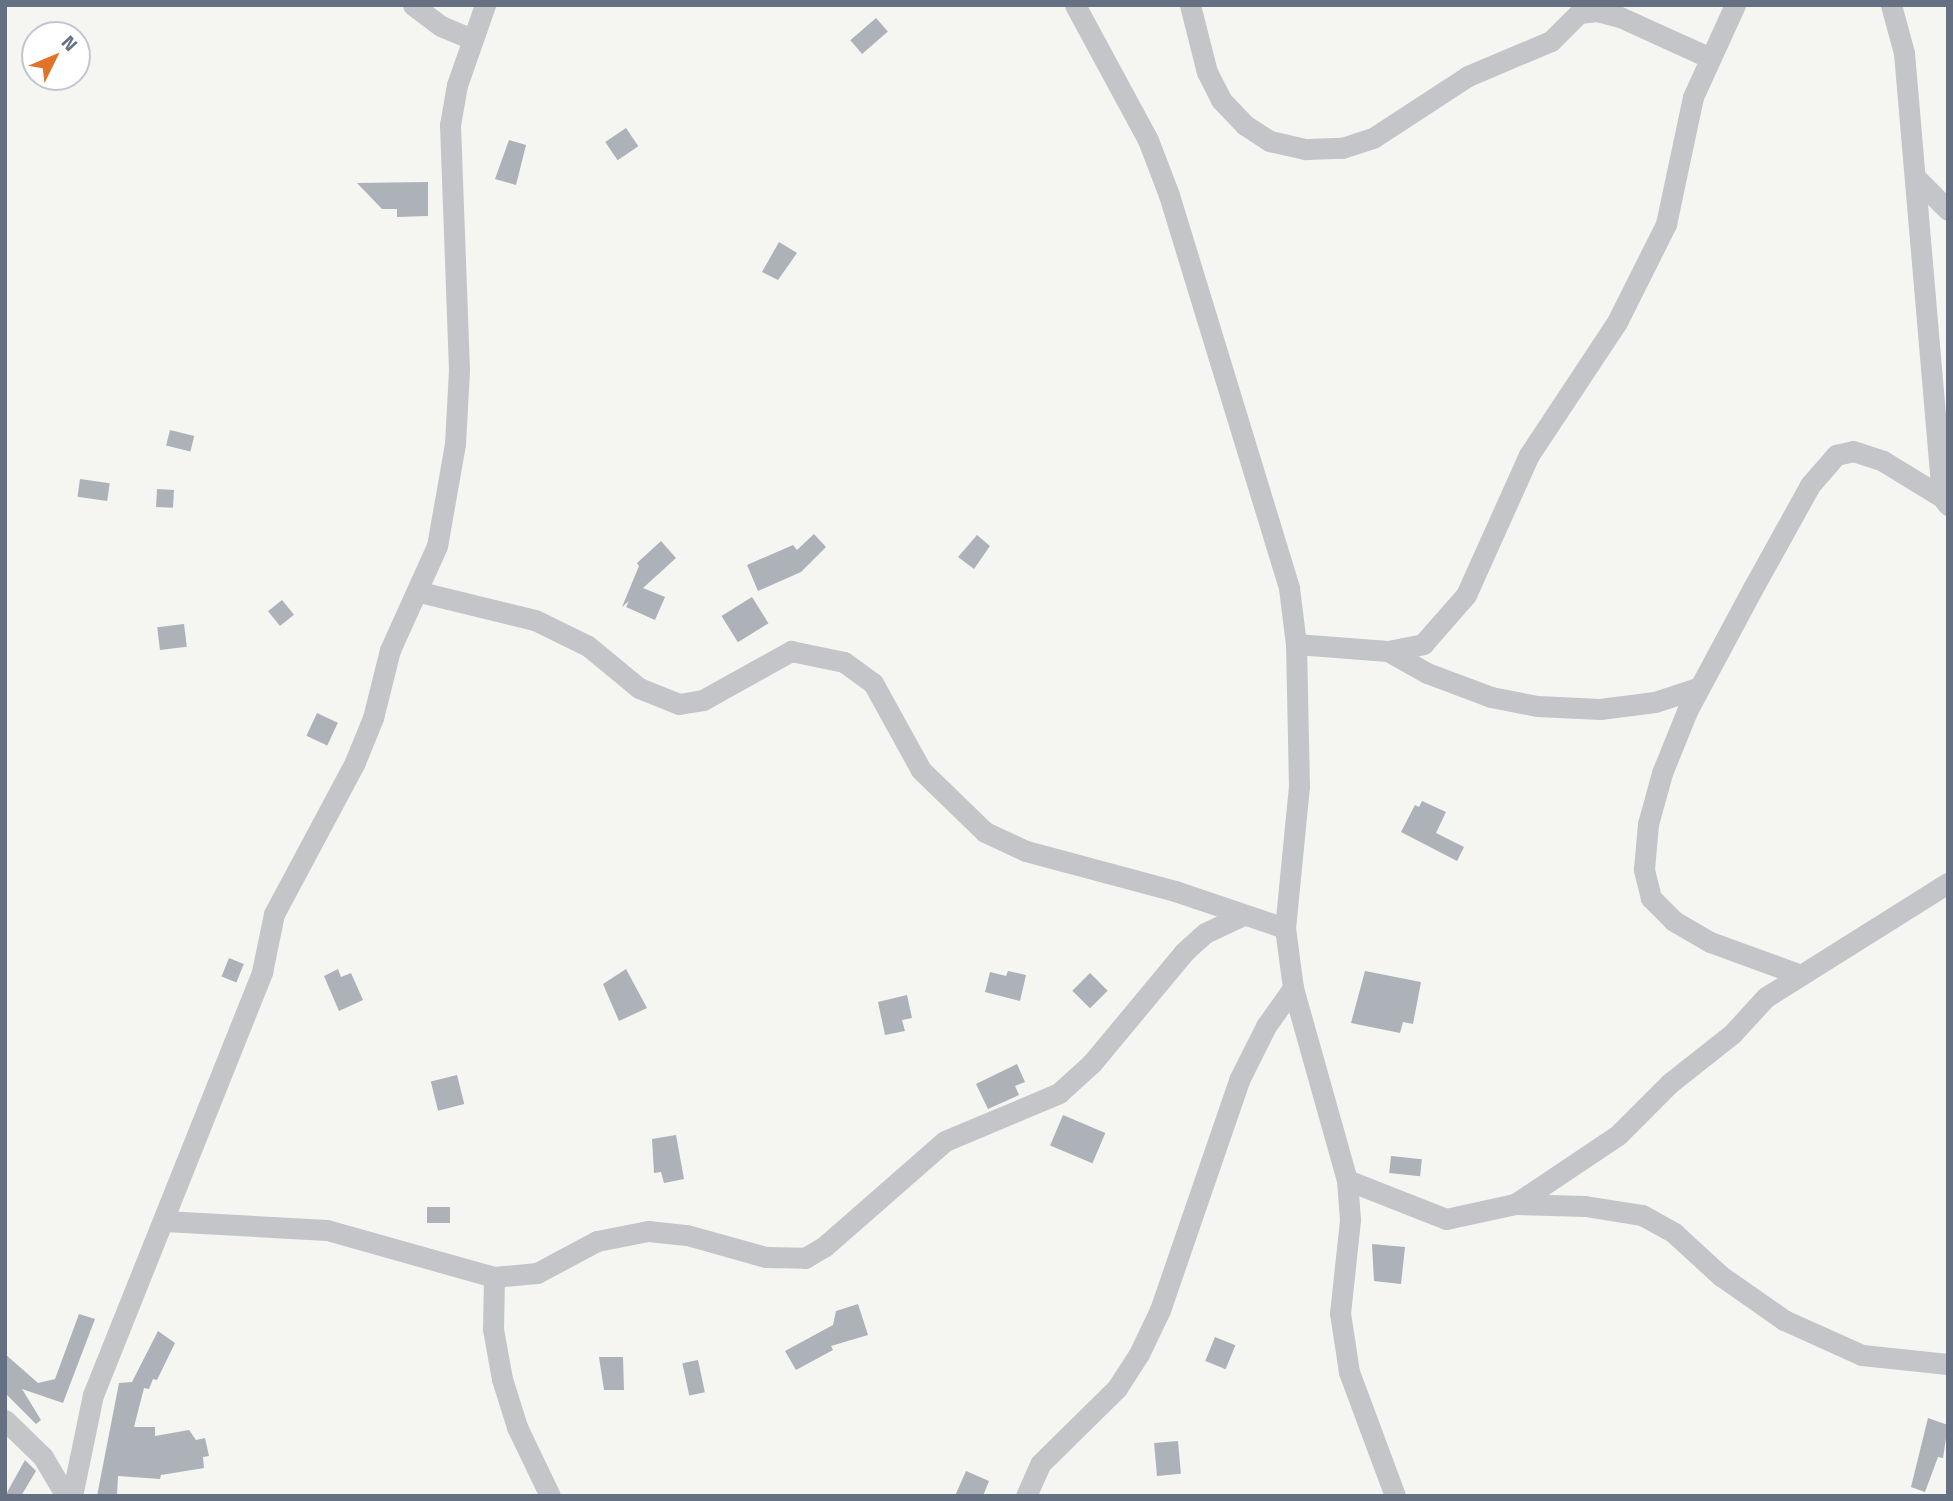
<!DOCTYPE html>
<html>
<head>
<meta charset="utf-8">
<style>
  body { margin:0 }
  #map { position:relative; width:1953px; height:1501px; overflow:hidden; background:#f5f5f2; font-family:"Titillium Web",sans-serif }
  div>[style] { position:absolute }
  .building>* { inset:0; background:#acb2b8; transform-origin:0 0 }
  .street>* { height:21px; margin:-10.5px; padding:0 10.5px; transform-origin:10.5px; border-radius:10.5px; background:#c3c5c9 }
  span { translate:-50% -50%; white-space:nowrap; text-align:center; line-height:1.15; -webkit-text-stroke:7px #fff; paint-order:stroke }
  .frame { position:absolute; inset:0; border:7px solid #657082; pointer-events:none }
  .north { position:absolute; left:21px; top:21px; width:70px; height:70px; box-sizing:border-box; background:#fff; border:2px solid #c1c6cd; border-radius:50%; rotate:47deg; font-size:19px; font-weight:700; line-height:28px; text-align:center; color:#657082 }
  .north::after { content:''; display:block; margin:auto; width:24px; height:32px; background:#e07327; clip-path:polygon(50% 0,100% 100%,50% 72%,0 100%) }
</style>
</head>
<body>
<div id="map">
  <div class="building">
    <div style="left:876px;top:18px;width:18px;height:34px;rotate:49deg"></div>
    <div style="left:626px;top:128px;width:22px;height:25px;rotate:56deg"></div>
    <div style="clip-path:polygon(509px 140px,526px 145px,516px 185px,495px 179px)"></div>
    <div style="clip-path:polygon(428px 182px,428px 216px,397px 217px,397px 209px,382px 209px,357px 183px)"></div>
    <div style="clip-path:polygon(779px 242px,797px 253px,778px 280px,762px 272px)"></div>
    <div style="left:170px;top:430px;width:25px;height:16px;rotate:14deg"></div>
    <div style="left:80px;top:479px;width:30px;height:18px;rotate:8deg"></div>
    <div style="left:157px;top:489px;width:17px;height:18px;rotate:3deg"></div>
    <div style="clip-path:polygon(814px 534px,826px 547px,801px 572px,758px 591px,747px 565px,793px 545px,797px 550px)"></div>
    <div style="clip-path:polygon(977px 535px,990px 546px,974px 569px,958px 557px)"></div>
    <div style="clip-path:polygon(661px 541px,676px 558px,643px 588px,665px 597px,655px 620px,626px 607px,629px 601px,622px 607px,639px 566px,637px 563px)"></div>
    <div style="left:752px;top:597px;width:31px;height:36px;rotate:58deg"></div>
    <div style="left:282px;top:600px;width:19px;height:18px;rotate:51deg"></div>
    <div style="left:184px;top:624px;width:23px;height:27px;rotate:83deg"></div>
    <div style="left:317px;top:713px;width:23px;height:25px;rotate:25deg"></div>
    <div style="clip-path:polygon(1422px 801px,1446px 812px,1436px 833px,1464px 847px,1457px 861px,1401px 832px,1415px 805px,1419px 807px)"></div>
    <div style="left:229px;top:958px;width:16px;height:20px;rotate:22deg"></div>
    <div style="clip-path:polygon(338px 969px,341px 977px,351px 973px,363px 1000px,339px 1011px,324px 976px)"></div>
    <div style="clip-path:polygon(626px 969px,647px 1008px,619px 1021px,603px 984px)"></div>
    <div style="clip-path:polygon(1008px 971px,1026px 975px,1020px 1001px,985px 992px,990px 972px,1006px 976px)"></div>
    <div style="clip-path:polygon(1365px 971px,1421px 982px,1413px 1024px,1403px 1022px,1400px 1033px,1351px 1023px)"></div>
    <div style="left:1090px;top:973px;width:25px;height:25px;rotate:45deg"></div>
    <div style="clip-path:polygon(907px 995px,912px 1018px,902px 1020px,905px 1031px,885px 1035px,878px 1002px)"></div>
    <div style="clip-path:polygon(1017px 1064px,1025px 1082px,1015px 1086px,1019px 1095px,988px 1109px,976px 1084px)"></div>
    <div style="left:457px;top:1075px;width:30px;height:27px;rotate:76deg"></div>
    <div style="left:1063px;top:1115px;width:46px;height:33px;rotate:23deg"></div>
    <div style="clip-path:polygon(676px 1135px,684px 1179px,664px 1183px,661px 1172px,654px 1173px,652px 1139px)"></div>
    <div style="left:1391px;top:1156px;width:31px;height:17px;rotate:6deg"></div>
    <div style="left:427px;top:1207px;width:23px;height:16px"></div>
    <div style="clip-path:polygon(1372px 1244px,1405px 1247px,1401px 1284px,1374px 1281px)"></div>
    <div style="clip-path:polygon(858px 1304px,868px 1335px,831px 1346px,833px 1350px,796px 1370px,785px 1351px,833px 1325px,836px 1311px)"></div>
    <div style="clip-path:polygon(79px 1314px,95px 1319px,63px 1403px,22px 1389px,41px 1420px,36px 1424px,5px 1393px,5px 1354px,38px 1383px,55px 1379px)"></div>
    <div style="clip-path:polygon(158px 1331px,175px 1343px,157px 1380px,153px 1379px,149px 1389px,144px 1388px,134px 1427px,155px 1427px,155px 1436px,189px 1430px,196px 1440px,205px 1438px,209px 1456px,203px 1457px,204px 1468px,161px 1475px,160px 1479px,118px 1476px,117px 1496px,97px 1496px,119px 1383px,132px 1382px)"></div>
    <div style="left:1215px;top:1337px;width:22px;height:26px;rotate:22deg"></div>
    <div style="clip-path:polygon(599px 1357px,623px 1357px,624px 1390px,604px 1390px)"></div>
    <div style="left:698px;top:1360px;width:33px;height:16px;rotate:78deg"></div>
    <div style="clip-path:polygon(1928px 1418px,1948px 1425px,1943px 1458px,1938px 1457px,1925px 1492px,1911px 1487px)"></div>
    <div style="left:1178px;top:1441px;width:33px;height:24px;rotate:85deg"></div>
    <div style="clip-path:polygon(25px 1460px,36px 1471px,21px 1496px,5px 1496px)"></div>
    <div style="clip-path:polygon(966px 1471px,989px 1481px,983px 1496px,955px 1496px)"></div>
  </div>
  <div class="street">
    <div style="left:413px;top:5px;width:35px;rotate:37deg"></div>
    <div style="left:441px;top:26px;width:33px;rotate:23deg"></div>
    <div style="left:1075px;top:5px;width:153px;rotate:61.6deg"></div>
    <div style="left:1148px;top:140px;width:59px;rotate:69.1deg"></div>
    <div style="left:1169px;top:195px;width:411px;rotate:73deg"></div>
    <div style="left:1289px;top:588px;width:56px;rotate:82.9deg"></div>
    <div style="left:1296px;top:644px;width:142px;rotate:88.8deg"></div>
    <div style="left:1299px;top:786px;width:143px;rotate:95.6deg"></div>
    <div style="left:1285px;top:928px;width:61px;rotate:82.4deg"></div>
    <div style="left:1293px;top:988px;width:199px;rotate:74.3deg"></div>
    <div style="left:1347px;top:1180px;width:40px;rotate:85.7deg"></div>
    <div style="left:1350px;top:1220px;width:94px;rotate:96.1deg"></div>
    <div style="left:1340px;top:1313px;width:60px;rotate:81.3deg"></div>
    <div style="left:1349px;top:1372px;width:132px;rotate:69.6deg"></div>
    <div style="left:1190px;top:5px;width:69px;rotate:75.8deg"></div>
    <div style="left:1207px;top:72px;width:31px;rotate:63deg"></div>
    <div style="left:1221px;top:100px;width:35px;rotate:46deg"></div>
    <div style="left:1245px;top:125px;width:30px;rotate:33deg"></div>
    <div style="left:1270px;top:141px;width:37px;rotate:13deg"></div>
    <div style="left:1306px;top:149px;width:36px;rotate:-2deg"></div>
    <div style="left:1342px;top:148px;width:33px;rotate:-18deg"></div>
    <div style="left:1373px;top:138px;width:113px;rotate:-33.1deg"></div>
    <div style="left:1468px;top:76px;width:90px;rotate:-22.9deg"></div>
    <div style="left:1551px;top:41px;width:40px;rotate:-45deg"></div>
    <div style="left:1579px;top:13px;width:18px;rotate:-6deg"></div>
    <div style="left:1597px;top:11px;width:24px;rotate:15deg"></div>
    <div style="left:1620px;top:17px;width:97px;rotate:24.4deg"></div>
    <div style="left:1891px;top:5px;width:50px;rotate:74.8deg"></div>
    <div style="left:1904px;top:53px;width:446px;rotate:85.1deg"></div>
    <div style="left:1942px;top:497px;width:10px;rotate:53deg"></div>
    <div style="left:1917px;top:179px;width:44px;rotate:45deg"></div>
    <div style="left:420px;top:592px;width:118px;rotate:13.7deg"></div>
    <div style="left:535px;top:620px;width:59px;rotate:26.1deg"></div>
    <div style="left:588px;top:646px;width:66px;rotate:39.5deg"></div>
    <div style="left:639px;top:688px;width:43px;rotate:21.8deg"></div>
    <div style="left:679px;top:704px;width:24px;rotate:-9deg"></div>
    <div style="left:703px;top:700px;width:101px;rotate:-29.1deg"></div>
    <div style="left:791px;top:651px;width:54px;rotate:11.7deg"></div>
    <div style="left:844px;top:662px;width:36px;rotate:36deg"></div>
    <div style="left:873px;top:683px;width:99px;rotate:61.1deg"></div>
    <div style="left:921px;top:770px;width:89px;rotate:44.1deg"></div>
    <div style="left:985px;top:832px;width:45px;rotate:24.9deg"></div>
    <div style="left:1026px;top:851px;width:154px;rotate:15deg"></div>
    <div style="left:1175px;top:891px;width:116px;rotate:18.6deg"></div>
    <div style="left:1296px;top:644px;width:92px;rotate:4.4deg"></div>
    <div style="left:1388px;top:651px;width:36px;rotate:-11deg"></div>
    <div style="left:1423px;top:644px;width:65px;rotate:-48.7deg"></div>
    <div style="left:1466px;top:595px;width:154px;rotate:-65.8deg"></div>
    <div style="left:1529px;top:455px;width:159px;rotate:-56.5deg"></div>
    <div style="left:1617px;top:322px;width:110px;rotate:-63.4deg"></div>
    <div style="left:1666px;top:224px;width:130px;rotate:-78deg"></div>
    <div style="left:1693px;top:97px;width:101px;rotate:-65.5deg"></div>
    <div style="left:1388px;top:651px;width:45px;rotate:29.4deg"></div>
    <div style="left:1427px;top:673px;width:68px;rotate:20.6deg"></div>
    <div style="left:1491px;top:697px;width:47px;rotate:11.1deg"></div>
    <div style="left:1537px;top:706px;width:63px;rotate:2.7deg"></div>
    <div style="left:1600px;top:709px;width:55px;rotate:-7.3deg"></div>
    <div style="left:1655px;top:702px;width:47px;rotate:-18.4deg"></div>
    <div style="left:1801px;top:975px;width:97px;rotate:-160.1deg"></div>
    <div style="left:1710px;top:942px;width:42px;rotate:-149.7deg"></div>
    <div style="left:1674px;top:921px;width:33px;rotate:-135deg"></div>
    <div style="left:1651px;top:898px;width:30px;rotate:-104deg"></div>
    <div style="left:1644px;top:869px;width:45px;rotate:-84.9deg"></div>
    <div style="left:1648px;top:824px;width:53px;rotate:-74.6deg"></div>
    <div style="left:1662px;top:773px;width:67px;rotate:-68deg"></div>
    <div style="left:1687px;top:711px;width:140px;rotate:-61.8deg"></div>
    <div style="left:1753px;top:588px;width:118px;rotate:-61deg"></div>
    <div style="left:1810px;top:485px;width:40px;rotate:-49deg"></div>
    <div style="left:1836px;top:455px;width:17px;rotate:-13deg"></div>
    <div style="left:1853px;top:451px;width:32px;rotate:18deg"></div>
    <div style="left:1883px;top:461px;width:69px;rotate:31.4deg"></div>
    <div style="left:1347px;top:1180px;width:106px;rotate:21.5deg"></div>
    <div style="left:1446px;top:1219px;width:71px;rotate:-12.3deg"></div>
    <div style="left:1515px;top:1204px;width:70px;rotate:1.6deg"></div>
    <div style="left:1585px;top:1206px;width:58px;rotate:9deg"></div>
    <div style="left:1642px;top:1215px;width:37px;rotate:29deg"></div>
    <div style="left:1674px;top:1233px;width:64px;rotate:42.5deg"></div>
    <div style="left:1721px;top:1276px;width:77px;rotate:34.9deg"></div>
    <div style="left:1784px;top:1320px;width:85px;rotate:24.2deg"></div>
    <div style="left:1862px;top:1355px;width:86px;rotate:6deg"></div>
    <div style="left:1515px;top:1204px;width:124px;rotate:-33.8deg"></div>
    <div style="left:1618px;top:1135px;width:74px;rotate:-45deg"></div>
    <div style="left:1670px;top:1083px;width:79px;rotate:-38.3deg"></div>
    <div style="left:1732px;top:1034px;width:50px;rotate:-47.4deg"></div>
    <div style="left:1766px;top:997px;width:215px;rotate:-32.1deg"></div>
    <div style="left:165px;top:1221px;width:162px;rotate:3.2deg"></div>
    <div style="left:327px;top:1230px;width:173px;rotate:15.7deg"></div>
    <div style="left:494px;top:1277px;width:43px;rotate:-5.3deg"></div>
    <div style="left:537px;top:1273px;width:68px;rotate:-28.1deg"></div>
    <div style="left:597px;top:1241px;width:52px;rotate:-11.1deg"></div>
    <div style="left:648px;top:1231px;width:39px;rotate:6deg"></div>
    <div style="left:687px;top:1235px;width:82px;rotate:15.6deg"></div>
    <div style="left:766px;top:1257px;width:39px;rotate:1deg"></div>
    <div style="left:805px;top:1258px;width:23px;rotate:-31deg"></div>
    <div style="left:825px;top:1246px;width:159px;rotate:-41.2deg"></div>
    <div style="left:945px;top:1141px;width:124px;rotate:-22.8deg"></div>
    <div style="left:1059px;top:1093px;width:45px;rotate:-42.3deg"></div>
    <div style="left:1092px;top:1063px;width:144px;rotate:-50.3deg"></div>
    <div style="left:1184px;top:952px;width:28px;rotate:-42deg"></div>
    <div style="left:1205px;top:933px;width:40px;rotate:-25deg"></div>
    <div style="left:494px;top:1277px;width:52px;rotate:91.1deg"></div>
    <div style="left:493px;top:1329px;width:51px;rotate:79.8deg"></div>
    <div style="left:502px;top:1379px;width:50px;rotate:72.6deg"></div>
    <div style="left:517px;top:1427px;width:76px;rotate:64.4deg"></div>
    <div style="left:5px;top:1420px;width:53px;rotate:44.2deg"></div>
    <div style="left:43px;top:1457px;width:45px;rotate:59.5deg"></div>
    <div style="left:72px;top:1496px;width:103px;rotate:-78.3deg"></div>
    <div style="left:93px;top:1395px;width:456px;rotate:-68.2deg"></div>
    <div style="left:262px;top:972px;width:59px;rotate:-78.3deg"></div>
    <div style="left:274px;top:914px;width:172px;rotate:-61.9deg"></div>
    <div style="left:355px;top:762px;width:48px;rotate:-67.8deg"></div>
    <div style="left:373px;top:718px;width:70px;rotate:-76deg"></div>
    <div style="left:390px;top:650px;width:114px;rotate:-65.7deg"></div>
    <div style="left:437px;top:546px;width:104px;rotate:-80deg"></div>
    <div style="left:455px;top:444px;width:74px;rotate:-86.9deg"></div>
    <div style="left:459px;top:370px;width:245px;rotate:-92.1deg"></div>
    <div style="left:450px;top:125px;width:41px;rotate:-80.1deg"></div>
    <div style="left:457px;top:85px;width:85px;rotate:-70.7deg"></div>
    <div style="left:1026px;top:1496px;width:35px;rotate:-66deg"></div>
    <div style="left:1040px;top:1464px;width:108px;rotate:-44.6deg"></div>
    <div style="left:1117px;top:1388px;width:40px;rotate:-57.1deg"></div>
    <div style="left:1139px;top:1354px;width:49px;rotate:-64.5deg"></div>
    <div style="left:1160px;top:1310px;width:243px;rotate:-71deg"></div>
    <div style="left:1239px;top:1080px;width:60px;rotate:-63.4deg"></div>
    <div style="left:1266px;top:1026px;width:47px;rotate:-54.6deg"></div>
  </div>
  <div class="frame"></div>
  <div class="north">N</div>
</div>
</body>
</html>
